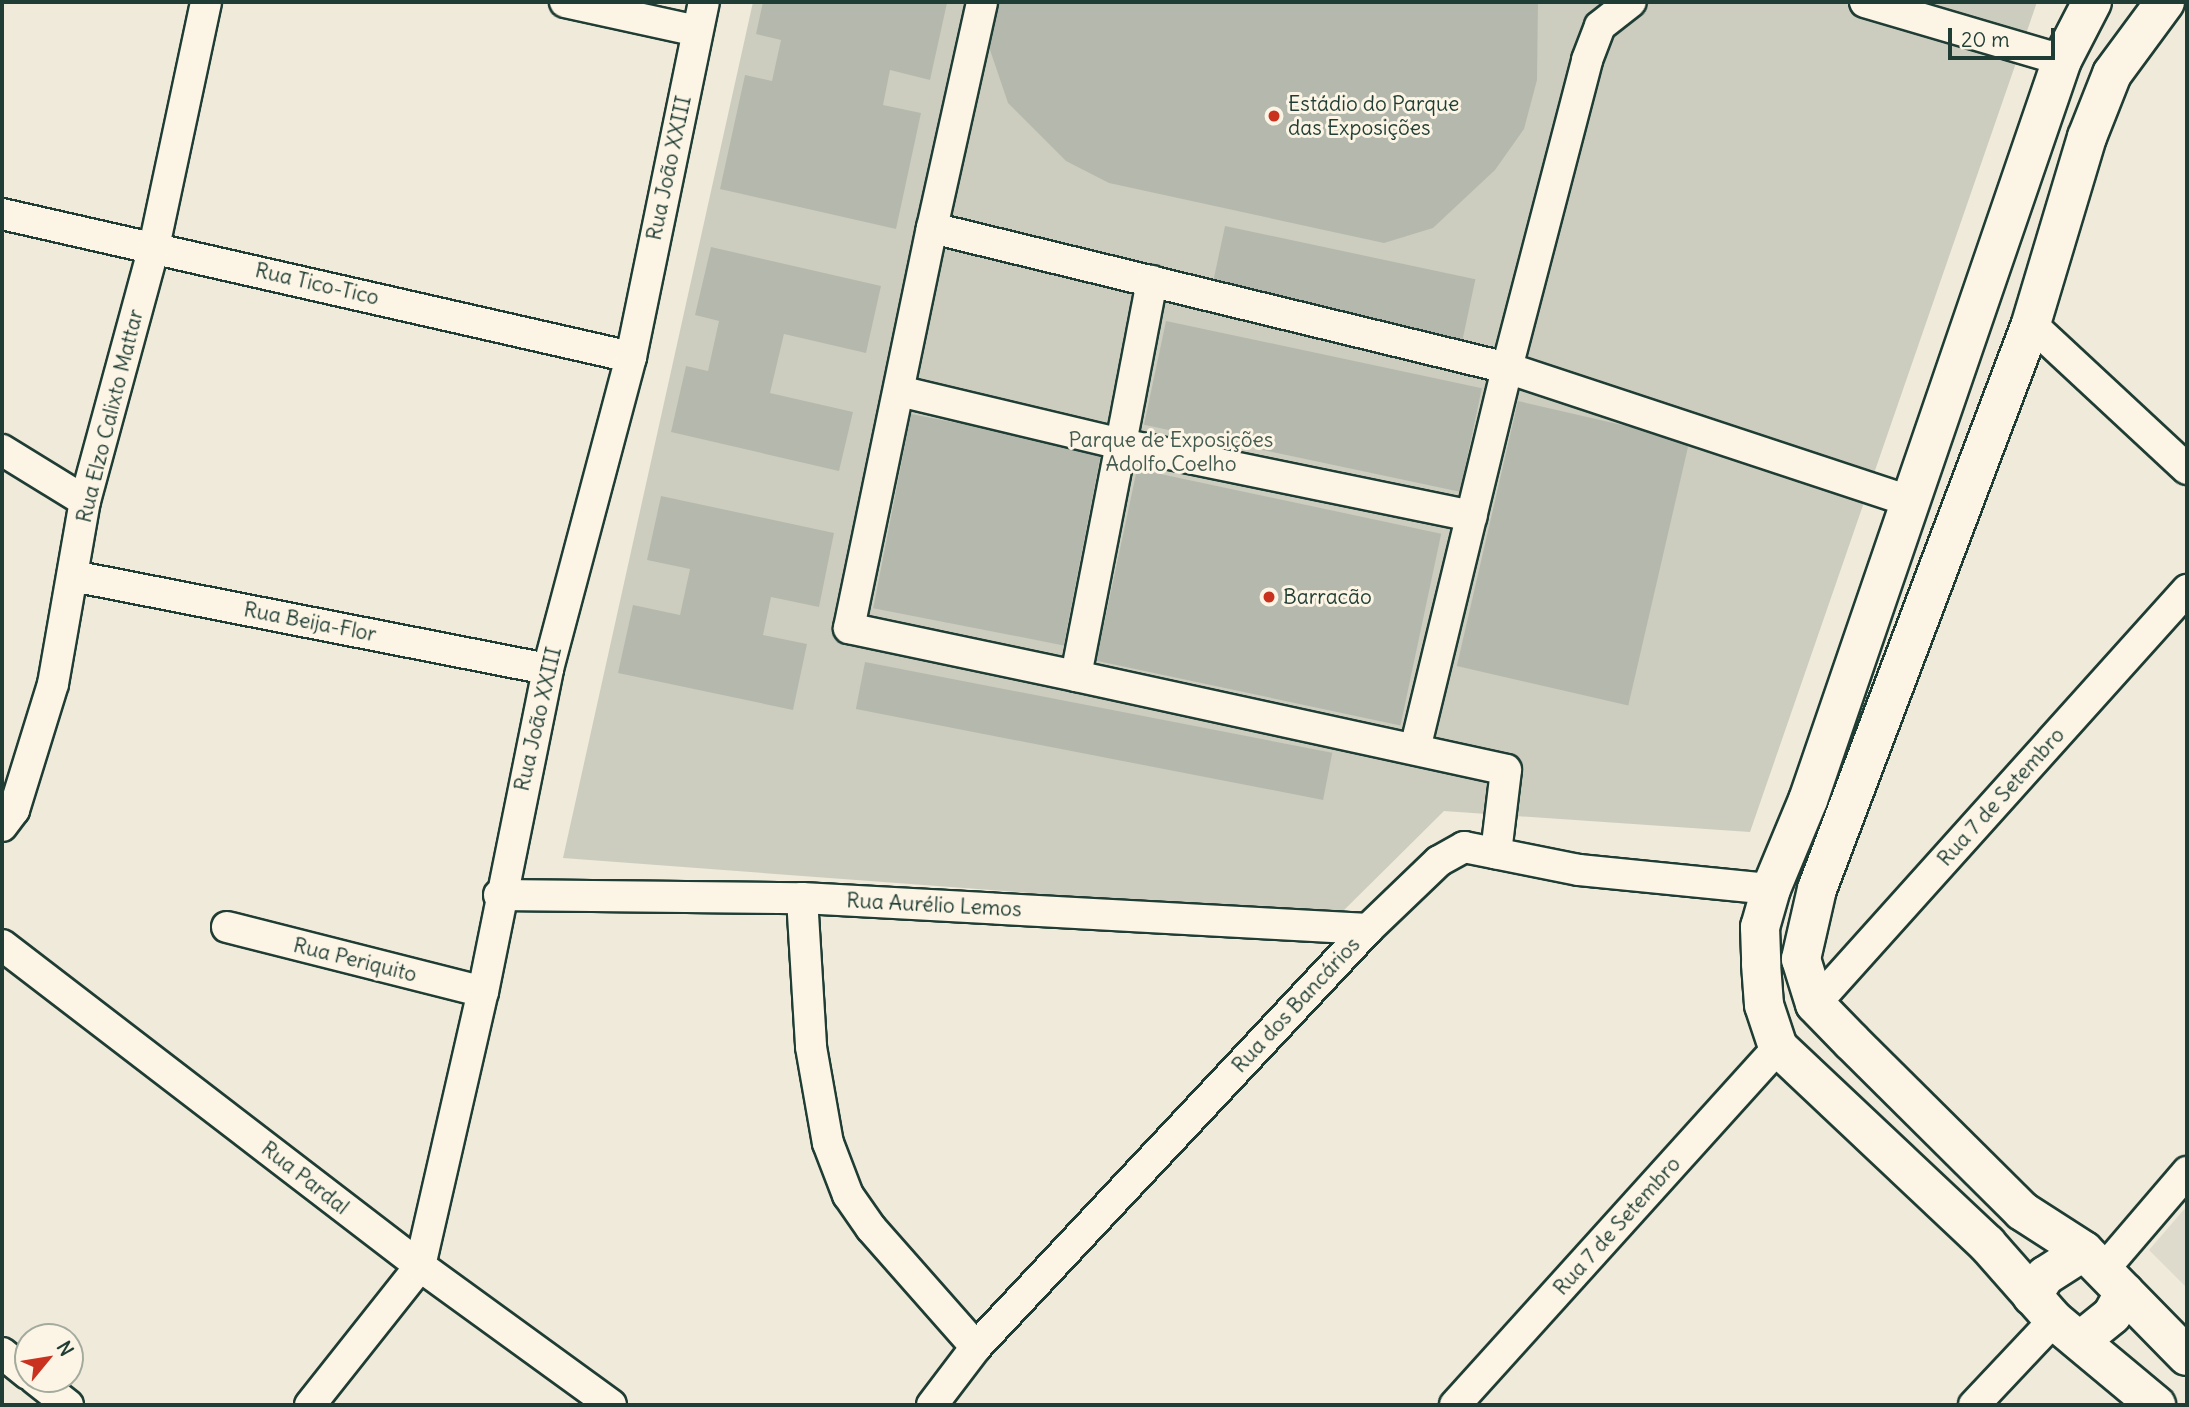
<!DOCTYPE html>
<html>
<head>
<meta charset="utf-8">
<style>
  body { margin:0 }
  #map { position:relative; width:2189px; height:1407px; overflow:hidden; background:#efeada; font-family:Delius,sans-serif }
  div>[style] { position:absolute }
  .built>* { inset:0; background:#dedbcc }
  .green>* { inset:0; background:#cccdbf }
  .building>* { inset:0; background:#b5b9ad; transform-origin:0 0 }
  .roads { filter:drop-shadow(2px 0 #1f3d34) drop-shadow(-2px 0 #1f3d34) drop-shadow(0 2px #1f3d34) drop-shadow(0 -2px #1f3d34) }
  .minor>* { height:30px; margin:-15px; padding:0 15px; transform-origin:15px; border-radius:15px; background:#fcf5e5 }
  .secondary>* { height:38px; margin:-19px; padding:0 19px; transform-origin:19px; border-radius:19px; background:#fcf5e5 }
  .dots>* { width:19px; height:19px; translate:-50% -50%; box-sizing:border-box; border:4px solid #fcf5e5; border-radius:50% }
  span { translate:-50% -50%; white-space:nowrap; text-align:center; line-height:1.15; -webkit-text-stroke:6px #fcf5e5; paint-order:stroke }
  .poi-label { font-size:21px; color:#1f3d34 }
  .left { translate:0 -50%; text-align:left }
  .street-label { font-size:21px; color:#1f3d34 }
  .park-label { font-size:21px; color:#425a50 }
  .frame { position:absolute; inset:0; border:4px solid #1f3d34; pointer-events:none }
  .north { position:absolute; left:14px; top:1323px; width:70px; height:70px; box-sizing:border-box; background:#fcf5e5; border:2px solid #a4ab9e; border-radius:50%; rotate:60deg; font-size:19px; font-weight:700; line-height:28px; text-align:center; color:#1f3d34 }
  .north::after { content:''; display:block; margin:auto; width:24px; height:32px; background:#c8321e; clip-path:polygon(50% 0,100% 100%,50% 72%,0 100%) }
  .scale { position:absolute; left:1948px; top:28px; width:107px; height:32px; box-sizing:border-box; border:4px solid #1f3d34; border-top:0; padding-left:9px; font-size:21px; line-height:24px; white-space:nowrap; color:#1f3d34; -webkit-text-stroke:5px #fcf5e5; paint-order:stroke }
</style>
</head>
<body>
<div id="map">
  <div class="built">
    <div style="clip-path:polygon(2187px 1206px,2187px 1288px,2149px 1250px)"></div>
  </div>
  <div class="green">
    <div style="clip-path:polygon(753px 2px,2037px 2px,1750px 832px,1444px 811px,1338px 916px,563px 858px)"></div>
  </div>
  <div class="building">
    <div style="clip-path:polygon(763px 2px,947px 3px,930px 80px,890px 70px,883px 105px,921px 113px,896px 229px,720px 189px,745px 75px,772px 81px,781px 40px,756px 34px)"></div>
    <div style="clip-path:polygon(996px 2px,1538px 2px,1537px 80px,1524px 129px,1495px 170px,1433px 228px,1384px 243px,1109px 183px,1066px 161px,1008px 103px,987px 41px)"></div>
    <div style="left:1225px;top:226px;width:256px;height:67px;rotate:12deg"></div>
    <div style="clip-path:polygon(711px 247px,881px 286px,866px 353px,784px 334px,770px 393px,853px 412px,839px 471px,671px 432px,686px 366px,708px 371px,719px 321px,695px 315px)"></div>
    <div style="left:1166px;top:321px;width:323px;height:106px;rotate:12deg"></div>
    <div style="left:1518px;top:401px;width:176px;height:272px;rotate:13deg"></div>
    <div style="left:911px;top:414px;width:194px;height:198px;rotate:11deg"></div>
    <div style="left:1137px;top:469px;width:311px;height:196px;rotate:12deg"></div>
    <div style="clip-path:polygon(661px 496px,834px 533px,819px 607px,771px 597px,763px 635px,807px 644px,793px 710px,618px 673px,633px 605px,680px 615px,690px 569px,647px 560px)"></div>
    <div style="left:865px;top:662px;width:476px;height:48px;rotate:11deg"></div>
  </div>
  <div class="roads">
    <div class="minor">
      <div style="left:565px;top:2px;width:135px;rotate:12.4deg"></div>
      <div style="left:1865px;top:2px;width:205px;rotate:16.4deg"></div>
      <div style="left:2px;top:214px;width:645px;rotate:12.81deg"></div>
      <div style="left:932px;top:228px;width:592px;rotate:13.68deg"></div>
      <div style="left:1507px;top:368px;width:318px;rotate:-75.4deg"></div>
      <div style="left:1587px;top:60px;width:36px;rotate:-69deg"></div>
      <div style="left:1600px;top:26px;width:39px;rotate:-38deg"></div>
      <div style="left:1152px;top:281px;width:166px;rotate:100.8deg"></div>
      <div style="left:1121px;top:444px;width:358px;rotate:11.6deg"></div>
      <div style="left:2031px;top:324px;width:213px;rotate:42.9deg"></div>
      <div style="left:899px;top:391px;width:228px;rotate:13.4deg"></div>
      <div style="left:1121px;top:444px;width:236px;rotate:101deg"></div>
      <div style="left:1076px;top:676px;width:232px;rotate:-168.1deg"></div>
      <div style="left:849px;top:628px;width:409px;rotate:-78.3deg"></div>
      <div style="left:932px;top:228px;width:231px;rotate:-77.5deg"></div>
      <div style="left:2px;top:450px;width:97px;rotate:31.6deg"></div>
      <div style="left:73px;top:576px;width:484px;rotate:11.1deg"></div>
      <div style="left:1076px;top:676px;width:440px;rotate:12.3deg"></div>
      <div style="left:1506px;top:770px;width:84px;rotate:96.9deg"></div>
      <div style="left:1415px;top:749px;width:392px;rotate:-76.4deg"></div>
      <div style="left:1507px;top:368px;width:423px;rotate:18.3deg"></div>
      <div style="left:2px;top:826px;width:20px;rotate:-53deg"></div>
      <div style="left:14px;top:810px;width:132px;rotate:-72.8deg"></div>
      <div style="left:53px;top:684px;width:186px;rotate:-80.1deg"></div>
      <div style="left:85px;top:501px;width:263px;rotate:-74.8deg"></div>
      <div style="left:154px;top:247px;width:250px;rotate:-78deg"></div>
      <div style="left:499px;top:895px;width:303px;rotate:0.6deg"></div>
      <div style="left:802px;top:898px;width:567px;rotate:3.13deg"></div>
      <div style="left:802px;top:898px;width:149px;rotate:86.5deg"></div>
      <div style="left:811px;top:1047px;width:97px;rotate:80deg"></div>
      <div style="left:828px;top:1143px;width:56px;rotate:69deg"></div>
      <div style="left:848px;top:1195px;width:40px;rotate:55.1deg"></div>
      <div style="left:871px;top:1228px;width:159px;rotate:48.6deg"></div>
      <div style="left:227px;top:927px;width:264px;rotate:14.2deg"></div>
      <div style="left:2px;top:945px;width:527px;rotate:37.52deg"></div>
      <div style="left:420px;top:1266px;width:236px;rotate:36deg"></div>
      <div style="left:1815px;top:1004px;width:557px;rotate:-48.06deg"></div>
      <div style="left:2104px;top:1269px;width:128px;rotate:-49.4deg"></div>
      <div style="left:2px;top:1353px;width:33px;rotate:39deg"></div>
      <div style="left:35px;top:1379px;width:42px;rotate:38.2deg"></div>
      <div style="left:310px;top:1405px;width:177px;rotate:-51.6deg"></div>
      <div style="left:420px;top:1266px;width:281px;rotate:-77.1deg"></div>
      <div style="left:483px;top:992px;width:329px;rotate:-78.6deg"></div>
      <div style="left:548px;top:669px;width:323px;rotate:-75.1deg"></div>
      <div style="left:631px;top:357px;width:362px;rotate:-78.4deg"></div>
      <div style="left:932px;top:1405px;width:73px;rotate:-52.8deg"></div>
      <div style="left:976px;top:1347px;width:573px;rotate:-46.84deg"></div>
      <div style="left:1368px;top:929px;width:98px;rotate:-43.8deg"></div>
      <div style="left:1439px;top:861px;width:29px;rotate:-29deg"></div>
      <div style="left:1464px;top:847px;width:117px;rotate:11.3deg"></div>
      <div style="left:1579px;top:870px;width:193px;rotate:5.7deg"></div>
      <div style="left:1455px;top:1405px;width:482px;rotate:-47.9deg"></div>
      <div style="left:1974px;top:1405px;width:117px;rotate:-46.7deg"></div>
    </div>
    <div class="secondary">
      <div style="left:2092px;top:2px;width:65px;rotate:117.3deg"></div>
      <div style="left:2062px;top:60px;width:782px;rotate:108.94deg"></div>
      <div style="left:1808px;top:800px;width:96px;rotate:112.6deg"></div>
      <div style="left:1771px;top:889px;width:40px;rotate:106deg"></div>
      <div style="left:1760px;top:927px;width:37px;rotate:88deg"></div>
      <div style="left:1761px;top:964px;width:41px;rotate:85.8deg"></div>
      <div style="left:1764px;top:1005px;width:44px;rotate:71.6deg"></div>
      <div style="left:1778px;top:1047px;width:287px;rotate:43.3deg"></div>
      <div style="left:1987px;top:1244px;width:101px;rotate:48.6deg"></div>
      <div style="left:2054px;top:1320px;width:133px;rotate:39.8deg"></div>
      <div style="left:2165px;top:2px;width:89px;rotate:126.4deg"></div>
      <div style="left:2112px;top:74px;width:68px;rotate:111.6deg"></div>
      <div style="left:2087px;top:137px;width:195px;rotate:106.7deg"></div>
      <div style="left:2031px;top:324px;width:604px;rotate:110.74deg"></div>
      <div style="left:1817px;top:889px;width:72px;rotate:102.9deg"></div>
      <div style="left:1801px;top:959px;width:47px;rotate:72.7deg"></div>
      <div style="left:1815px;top:1004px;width:53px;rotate:45.8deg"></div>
      <div style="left:1852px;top:1042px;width:240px;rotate:44.8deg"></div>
      <div style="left:2022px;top:1211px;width:74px;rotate:32.8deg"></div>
      <div style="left:2084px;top:1251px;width:147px;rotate:45.6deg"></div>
      <div style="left:2032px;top:1296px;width:24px;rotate:-57deg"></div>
      <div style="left:2045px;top:1276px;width:46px;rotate:-32.7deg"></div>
      <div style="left:2080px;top:1341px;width:41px;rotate:-39.1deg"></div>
      <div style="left:2112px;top:1315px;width:26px;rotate:-61deg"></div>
    </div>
  </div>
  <div class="dots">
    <div style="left:1274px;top:116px;background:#c8321e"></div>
    <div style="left:1269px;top:597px;background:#c8321e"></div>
  </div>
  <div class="poi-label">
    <span class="left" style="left:1288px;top:116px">Estádio do Parque<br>das Exposições</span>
    <span class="left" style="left:1283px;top:597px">Barracão</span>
  </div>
  <div class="street-label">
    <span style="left:669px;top:168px;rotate:-78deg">Rua João XXIII</span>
    <span style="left:317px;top:284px;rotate:13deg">Rua Tico-Tico</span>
    <span style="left:110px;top:416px;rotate:-76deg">Rua Elzo Calixto Mattar</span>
    <span style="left:310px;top:622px;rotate:11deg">Rua Beija-Flor</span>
    <span style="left:538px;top:719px;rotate:-77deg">Rua João XXIII</span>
    <span style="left:2001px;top:797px;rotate:-48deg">Rua 7 de Setembro</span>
    <span style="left:934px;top:905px;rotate:3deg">Rua Aurélio Lemos</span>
    <span style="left:355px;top:960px;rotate:14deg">Rua Periquito</span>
    <span style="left:1296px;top:1005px;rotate:-47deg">Rua dos Bancários</span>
    <span style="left:305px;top:1178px;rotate:38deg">Rua Pardal</span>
    <span style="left:1617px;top:1226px;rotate:-48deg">Rua 7 de Setembro</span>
  </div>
  <div class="park-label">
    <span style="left:1171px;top:452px">Parque de Exposições<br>Adolfo Coelho</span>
  </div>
  <div class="frame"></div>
  <div class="north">N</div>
  <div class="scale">20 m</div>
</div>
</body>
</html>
